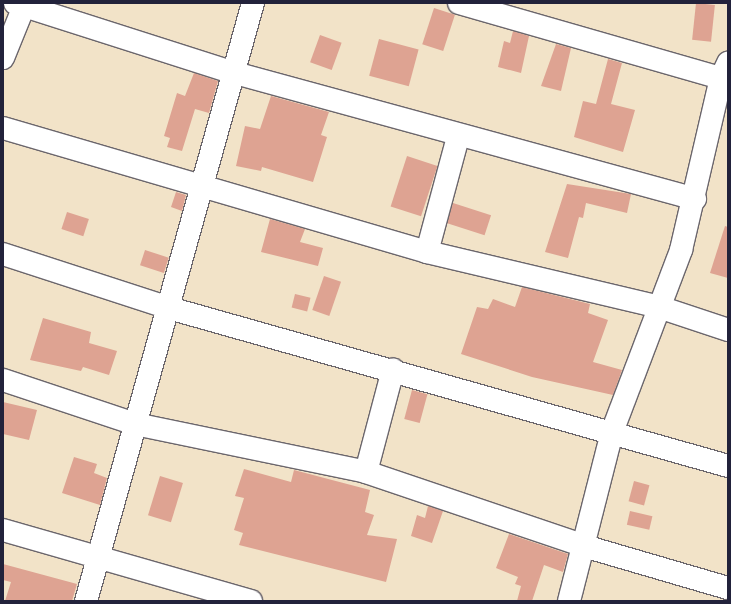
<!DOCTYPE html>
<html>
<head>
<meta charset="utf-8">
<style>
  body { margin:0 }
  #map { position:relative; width:731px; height:604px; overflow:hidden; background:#f2e3c8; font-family:"Sorts Mill Goudy",serif }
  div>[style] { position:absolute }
  .building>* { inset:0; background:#dea392; transform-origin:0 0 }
  .roads { filter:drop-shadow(1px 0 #6b666c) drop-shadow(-1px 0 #6b666c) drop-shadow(0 1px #6b666c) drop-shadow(0 -1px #6b666c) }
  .minor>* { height:22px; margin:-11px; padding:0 11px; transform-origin:11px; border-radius:11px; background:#fff }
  span { translate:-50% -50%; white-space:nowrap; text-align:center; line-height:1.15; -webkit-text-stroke:3px #fbf7ec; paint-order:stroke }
  .frame { position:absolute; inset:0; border:4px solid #22223b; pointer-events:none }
</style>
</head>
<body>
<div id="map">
  <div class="building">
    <div style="left:696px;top:3px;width:19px;height:37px;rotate:6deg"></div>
    <div style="left:434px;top:8px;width:22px;height:38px;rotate:18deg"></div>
    <div style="clip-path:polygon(513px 31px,529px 36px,521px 73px,498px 67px,504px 41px,510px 43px)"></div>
    <div style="left:320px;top:35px;width:23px;height:29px;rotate:20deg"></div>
    <div style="left:379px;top:39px;width:41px;height:38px;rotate:15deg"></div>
    <div style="clip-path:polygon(556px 44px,571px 48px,561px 91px,541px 86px)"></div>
    <div style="clip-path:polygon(608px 59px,622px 63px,611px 104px,635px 110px,623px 152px,574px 137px,583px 101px,596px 104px)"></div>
    <div style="clip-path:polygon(194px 73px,218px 81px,209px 113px,195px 109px,182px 151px,167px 147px,170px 138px,164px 136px,177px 93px,185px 96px)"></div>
    <div style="clip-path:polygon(271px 96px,329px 112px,321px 135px,327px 137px,313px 182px,262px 167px,261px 171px,236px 166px,245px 126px,260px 129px)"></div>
    <div style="left:407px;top:156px;width:32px;height:53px;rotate:18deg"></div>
    <div style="clip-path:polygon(567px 184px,631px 194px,627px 213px,586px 203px,583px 218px,579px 217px,568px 258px,545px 252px)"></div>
    <div style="clip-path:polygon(176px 192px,186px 195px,182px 211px,171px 207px)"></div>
    <div style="left:453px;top:203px;width:40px;height:21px;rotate:18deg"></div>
    <div style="left:67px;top:212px;width:23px;height:18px;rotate:18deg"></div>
    <div style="clip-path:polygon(270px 219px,305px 229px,300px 242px,323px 248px,318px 266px,261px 252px)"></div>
    <div style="clip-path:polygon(725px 226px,728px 227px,728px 278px,710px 273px)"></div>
    <div style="left:145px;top:250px;width:25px;height:16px;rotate:18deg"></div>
    <div style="left:324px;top:276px;width:18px;height:36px;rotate:19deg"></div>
    <div style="clip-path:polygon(522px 287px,590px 304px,588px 313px,608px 320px,593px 362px,622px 370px,613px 395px,532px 377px,461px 354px,477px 307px,488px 309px,493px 299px,515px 307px)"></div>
    <div style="left:295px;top:294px;width:16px;height:14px;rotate:14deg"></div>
    <div style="clip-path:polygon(43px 318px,91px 332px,89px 343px,117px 351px,109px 375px,83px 367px,81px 371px,30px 360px)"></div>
    <div style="left:412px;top:390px;width:16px;height:30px;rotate:15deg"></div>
    <div style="clip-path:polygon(3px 402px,37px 410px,29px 440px,3px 434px)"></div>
    <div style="clip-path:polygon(74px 457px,97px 464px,94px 473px,107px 478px,100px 505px,62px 493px)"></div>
    <div style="clip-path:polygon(244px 469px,291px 482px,294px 470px,370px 490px,365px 512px,374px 515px,367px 535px,397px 539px,386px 582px,239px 545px,243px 533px,234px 530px,244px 498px,235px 496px)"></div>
    <div style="left:160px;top:476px;width:24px;height:41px;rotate:17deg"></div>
    <div style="left:634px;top:481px;width:16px;height:21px;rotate:15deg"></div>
    <div style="clip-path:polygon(428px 506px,443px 511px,432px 543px,411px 536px,417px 515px,425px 518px)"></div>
    <div style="left:630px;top:511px;width:23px;height:14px;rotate:13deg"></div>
    <div style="clip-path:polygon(509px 534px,568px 554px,563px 572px,544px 565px,532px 601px,517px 601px,521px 586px,515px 584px,518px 577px,496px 568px)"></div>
    <div style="clip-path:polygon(3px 564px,77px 584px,72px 601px,5px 601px,11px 582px,3px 580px)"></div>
  </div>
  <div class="roads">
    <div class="minor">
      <div style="left:15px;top:3px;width:231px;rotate:17.7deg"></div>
      <div style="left:235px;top:73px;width:477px;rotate:15.3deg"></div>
      <div style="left:459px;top:3px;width:280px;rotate:16deg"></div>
      <div style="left:3px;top:58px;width:56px;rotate:-68deg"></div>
      <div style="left:3px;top:128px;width:442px;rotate:16.3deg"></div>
      <div style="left:427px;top:252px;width:238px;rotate:13.3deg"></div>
      <div style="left:659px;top:307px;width:73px;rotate:18.4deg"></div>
      <div style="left:427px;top:252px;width:119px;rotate:-74.9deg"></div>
      <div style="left:3px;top:254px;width:175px;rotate:18deg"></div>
      <div style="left:169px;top:308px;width:581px;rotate:15.78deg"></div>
      <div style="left:3px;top:380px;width:139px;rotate:18.4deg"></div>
      <div style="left:135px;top:424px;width:236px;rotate:11.7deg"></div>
      <div style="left:366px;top:472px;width:230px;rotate:18.7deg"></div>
      <div style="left:584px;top:546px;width:150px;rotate:16.3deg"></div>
      <div style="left:366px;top:472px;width:106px;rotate:-75.2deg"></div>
      <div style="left:3px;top:530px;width:258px;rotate:16deg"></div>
      <div style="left:86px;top:601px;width:621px;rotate:-74.4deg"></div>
      <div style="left:569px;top:601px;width:174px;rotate:-75.7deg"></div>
      <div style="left:612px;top:432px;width:195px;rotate:-69.2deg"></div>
      <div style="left:681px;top:250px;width:177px;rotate:-76.9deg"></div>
      <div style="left:721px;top:78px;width:17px;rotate:-65deg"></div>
    </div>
  </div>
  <div class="frame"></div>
</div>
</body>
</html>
